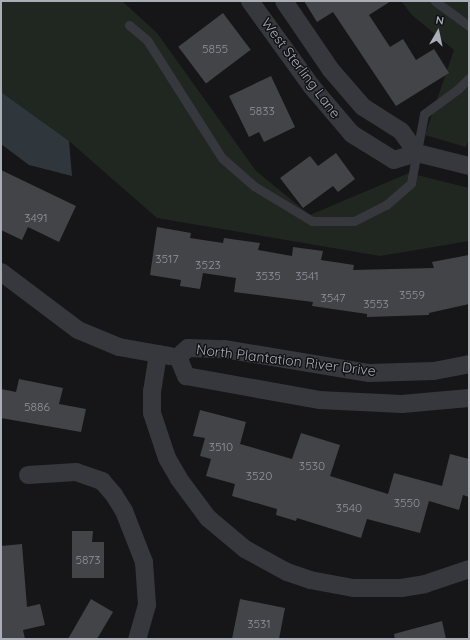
<!DOCTYPE html>
<html>
<head>
<meta charset="utf-8">
<style>
  body { margin:0 }
  #map { position:relative; width:470px; height:640px; overflow:hidden; background:#161618; font-family:Quicksand,sans-serif }
  div>[style] { position:absolute }
  .green>* { inset:0; background:#202721 }
  .water>* { inset:0; background:#2f373d }
  .building>* { inset:0; background:#434448; transform-origin:0 0 }
  .service>* { height:9px; margin:-4.5px; padding:0 4.5px; transform-origin:4.5px; border-radius:4.5px; background:#37383d }
  .minor>* { height:18px; margin:-9px; padding:0 9px; transform-origin:9px; border-radius:9px; background:#37383d }
  span { translate:-50% -50%; white-space:nowrap; text-align:center; line-height:1.15; -webkit-text-stroke:3px #111113; paint-order:stroke }
  .number-label { font-size:12px; color:#90949b }
  .number-label span { -webkit-text-stroke-width:0 }
  .street-label { font-size:14px; color:#a9aeb7 }
  .frame { position:absolute; inset:0; border:2px solid #a9aeb7; pointer-events:none }
  .north { position:absolute; left:418px; top:12px; width:40px; height:40px; -webkit-text-stroke:3px #111113; paint-order:stroke; rotate:9deg; font-size:11px; font-weight:700; line-height:16px; text-align:center; color:#a9aeb7 }
  .north::after { content:''; display:block; margin:auto; width:14px; height:18px; background:#a9aeb7; clip-path:polygon(50% 0,100% 100%,50% 72%,0 100%) }
</style>
</head>
<body>
<div id="map">
  <div class="green">
    <div style="clip-path:polygon(1px 1px,122px 1px,157px 33px,256px 171px,310px 215px,409px 173px,469px 188px,469px 241px,380px 256px,157px 218px,69px 141px,1px 92px)"></div>
    <div style="clip-path:polygon(401px 1px,469px 1px,469px 138px,466px 147px,425px 135px,454px 50px,412px 15px)"></div>
  </div>
  <div class="water">
    <div style="clip-path:polygon(1px 92px,69px 141px,72px 176px,29px 165px,1px 144px)"></div>
  </div>
  <div class="building">
    <div style="clip-path:polygon(304px 1px,391px 1px,369px 15px,390px 47px,403px 39px,416px 60px,434px 49px,449px 73px,396px 106px,333px 12px,317px 22px)"></div>
    <div style="left:223px;top:13px;width:46px;height:56px;rotate:53deg"></div>
    <div style="clip-path:polygon(271px 76px,295px 127px,264px 142px,259px 132px,249px 137px,229px 96px)"></div>
    <div style="clip-path:polygon(336px 153px,355px 179px,338px 192px,333px 186px,303px 208px,280px 178px,310px 156px,318px 166px)"></div>
    <div style="clip-path:polygon(1px 170px,76px 206px,59px 242px,28px 227px,22px 240px,1px 230px)"></div>
    <div style="clip-path:polygon(157px 227px,191px 233px,190px 238px,223px 243px,224px 238px,260px 243px,258px 250px,292px 256px,293px 247px,323px 251px,321px 260px,354px 265px,353px 270px,434px 268px,432px 262px,469px 255px,469px 304px,429px 313px,429px 315px,367px 317px,367px 314px,312px 306px,313px 302px,234px 292px,236px 278px,203px 273px,200px 289px,180px 286px,181px 280px,150px 275px)"></div>
    <div style="clip-path:polygon(19px 379px,63px 388px,59px 404px,86px 409px,81px 432px,1px 418px,1px 389px,16px 392px)"></div>
    <div style="clip-path:polygon(200px 410px,246px 422px,240px 444px,292px 459px,301px 433px,340px 445px,330px 476px,388px 494px,394px 473px,442px 486px,450px 454px,469px 459px,469px 497px,463px 495px,459px 510px,429px 501px,420px 533px,367px 519px,361px 538px,297px 518px,296px 521px,276px 515px,277px 509px,232px 496px,235px 484px,206px 476px,211px 459px,200px 456px,205px 438px,193px 436px)"></div>
    <div style="clip-path:polygon(72px 531px,93px 531px,92px 542px,104px 542px,104px 578px,72px 578px)"></div>
    <div style="clip-path:polygon(22px 544px,27px 607px,40px 604px,45px 625px,23px 630px,25px 639px,1px 639px,1px 546px)"></div>
    <div style="clip-path:polygon(91px 599px,113px 612px,97px 639px,68px 639px)"></div>
    <div style="clip-path:polygon(240px 599px,285px 608px,279px 639px,232px 639px)"></div>
    <div style="clip-path:polygon(442px 621px,446px 639px,395px 639px,394px 634px)"></div>
  </div>
  <div class="service">
    <div style="left:435px;top:1px;width:42px;rotate:36.3deg"></div>
    <div style="left:129px;top:25px;width:23px;rotate:40deg"></div>
    <div style="left:147px;top:40px;width:140px;rotate:57.6deg"></div>
    <div style="left:222px;top:158px;width:43px;rotate:41.2deg"></div>
    <div style="left:254px;top:186px;width:68px;rotate:31.1deg"></div>
    <div style="left:312px;top:221px;width:42px"></div>
    <div style="left:354px;top:221px;width:36px;rotate:-27deg"></div>
    <div style="left:386px;top:205px;width:33px;rotate:-41deg"></div>
    <div style="left:411px;top:183px;width:70px;rotate:-79.3deg"></div>
    <div style="left:424px;top:114px;width:42px;rotate:-36.3deg"></div>
    <div style="left:458px;top:89px;width:16px;rotate:-45deg"></div>
  </div>
  <div class="minor">
    <div style="left:250px;top:1px;width:106px;rotate:54.2deg"></div>
    <div style="left:312px;top:87px;width:62px;rotate:49.6deg"></div>
    <div style="left:352px;top:134px;width:49px;rotate:31.8deg"></div>
    <div style="left:394px;top:160px;width:24px;rotate:-17deg"></div>
    <div style="left:417px;top:153px;width:27px;rotate:-126deg"></div>
    <div style="left:401px;top:131px;width:45px;rotate:-147.7deg"></div>
    <div style="left:363px;top:107px;width:49px;rotate:-130.9deg"></div>
    <div style="left:331px;top:70px;width:83px;rotate:-124.3deg"></div>
    <div style="left:417px;top:153px;width:54px;rotate:14deg"></div>
    <div style="left:1px;top:272px;width:96px;rotate:37deg"></div>
    <div style="left:78px;top:330px;width:44px;rotate:22.5deg"></div>
    <div style="left:119px;top:347px;width:52px;rotate:10deg"></div>
    <div style="left:158px;top:354px;width:37px;rotate:99deg"></div>
    <div style="left:152px;top:391px;width:22px;rotate:90deg"></div>
    <div style="left:152px;top:413px;width:47px;rotate:71.6deg"></div>
    <div style="left:167px;top:458px;width:24px;rotate:60deg"></div>
    <div style="left:179px;top:479px;width:49px;rotate:53.4deg"></div>
    <div style="left:208px;top:518px;width:48px;rotate:40deg"></div>
    <div style="left:245px;top:549px;width:48px;rotate:28.7deg"></div>
    <div style="left:287px;top:572px;width:24px;rotate:19deg"></div>
    <div style="left:310px;top:580px;width:44px;rotate:10.5deg"></div>
    <div style="left:353px;top:588px;width:48px"></div>
    <div style="left:401px;top:588px;width:24px;rotate:-9deg"></div>
    <div style="left:425px;top:584px;width:46px;rotate:-18.8deg"></div>
    <div style="left:178px;top:357px;width:21px;rotate:67deg"></div>
    <div style="left:186px;top:376px;width:135px;rotate:10.2deg"></div>
    <div style="left:319px;top:400px;width:83px;rotate:2.8deg"></div>
    <div style="left:402px;top:404px;width:67px;rotate:-5.1deg"></div>
    <div style="left:178px;top:357px;width:13px;rotate:-42deg"></div>
    <div style="left:188px;top:348px;width:36px;rotate:2deg"></div>
    <div style="left:224px;top:349px;width:147px;rotate:9.4deg"></div>
    <div style="left:369px;top:373px;width:65px;rotate:-1.8deg"></div>
    <div style="left:434px;top:371px;width:36px;rotate:-11deg"></div>
    <div style="left:28px;top:475px;width:48px;rotate:-3.6deg"></div>
    <div style="left:76px;top:472px;width:28px;rotate:19deg"></div>
    <div style="left:102px;top:481px;width:18px;rotate:49deg"></div>
    <div style="left:114px;top:495px;width:19px;rotate:58deg"></div>
    <div style="left:124px;top:511px;width:55px;rotate:68.6deg"></div>
    <div style="left:144px;top:562px;width:43px;rotate:86deg"></div>
    <div style="left:147px;top:605px;width:35px;rotate:106deg"></div>
  </div>
  <div class="number-label">
    <span style="left:215px;top:49px">5855</span>
    <span style="left:262px;top:111px">5833</span>
    <span style="left:36px;top:218px">3491</span>
    <span style="left:167px;top:259px">3517</span>
    <span style="left:208px;top:265px">3523</span>
    <span style="left:268px;top:276px">3535</span>
    <span style="left:307px;top:276px">3541</span>
    <span style="left:412px;top:295px">3559</span>
    <span style="left:333px;top:298px">3547</span>
    <span style="left:376px;top:304px">3553</span>
    <span style="left:37px;top:407px">5886</span>
    <span style="left:221px;top:447px">3510</span>
    <span style="left:312px;top:466px">3530</span>
    <span style="left:259px;top:476px">3520</span>
    <span style="left:407px;top:503px">3550</span>
    <span style="left:349px;top:508px">3540</span>
    <span style="left:88px;top:560px">5873</span>
    <span style="left:259px;top:624px">3531</span>
  </div>
  <div class="street-label">
    <span style="left:301px;top:68px;rotate:53deg">West Sterling Lane</span>
    <span style="left:286px;top:360px;rotate:7deg">North Plantation River Drive</span>
  </div>
  <div class="frame"></div>
  <div class="north">N</div>
</div>
</body>
</html>
